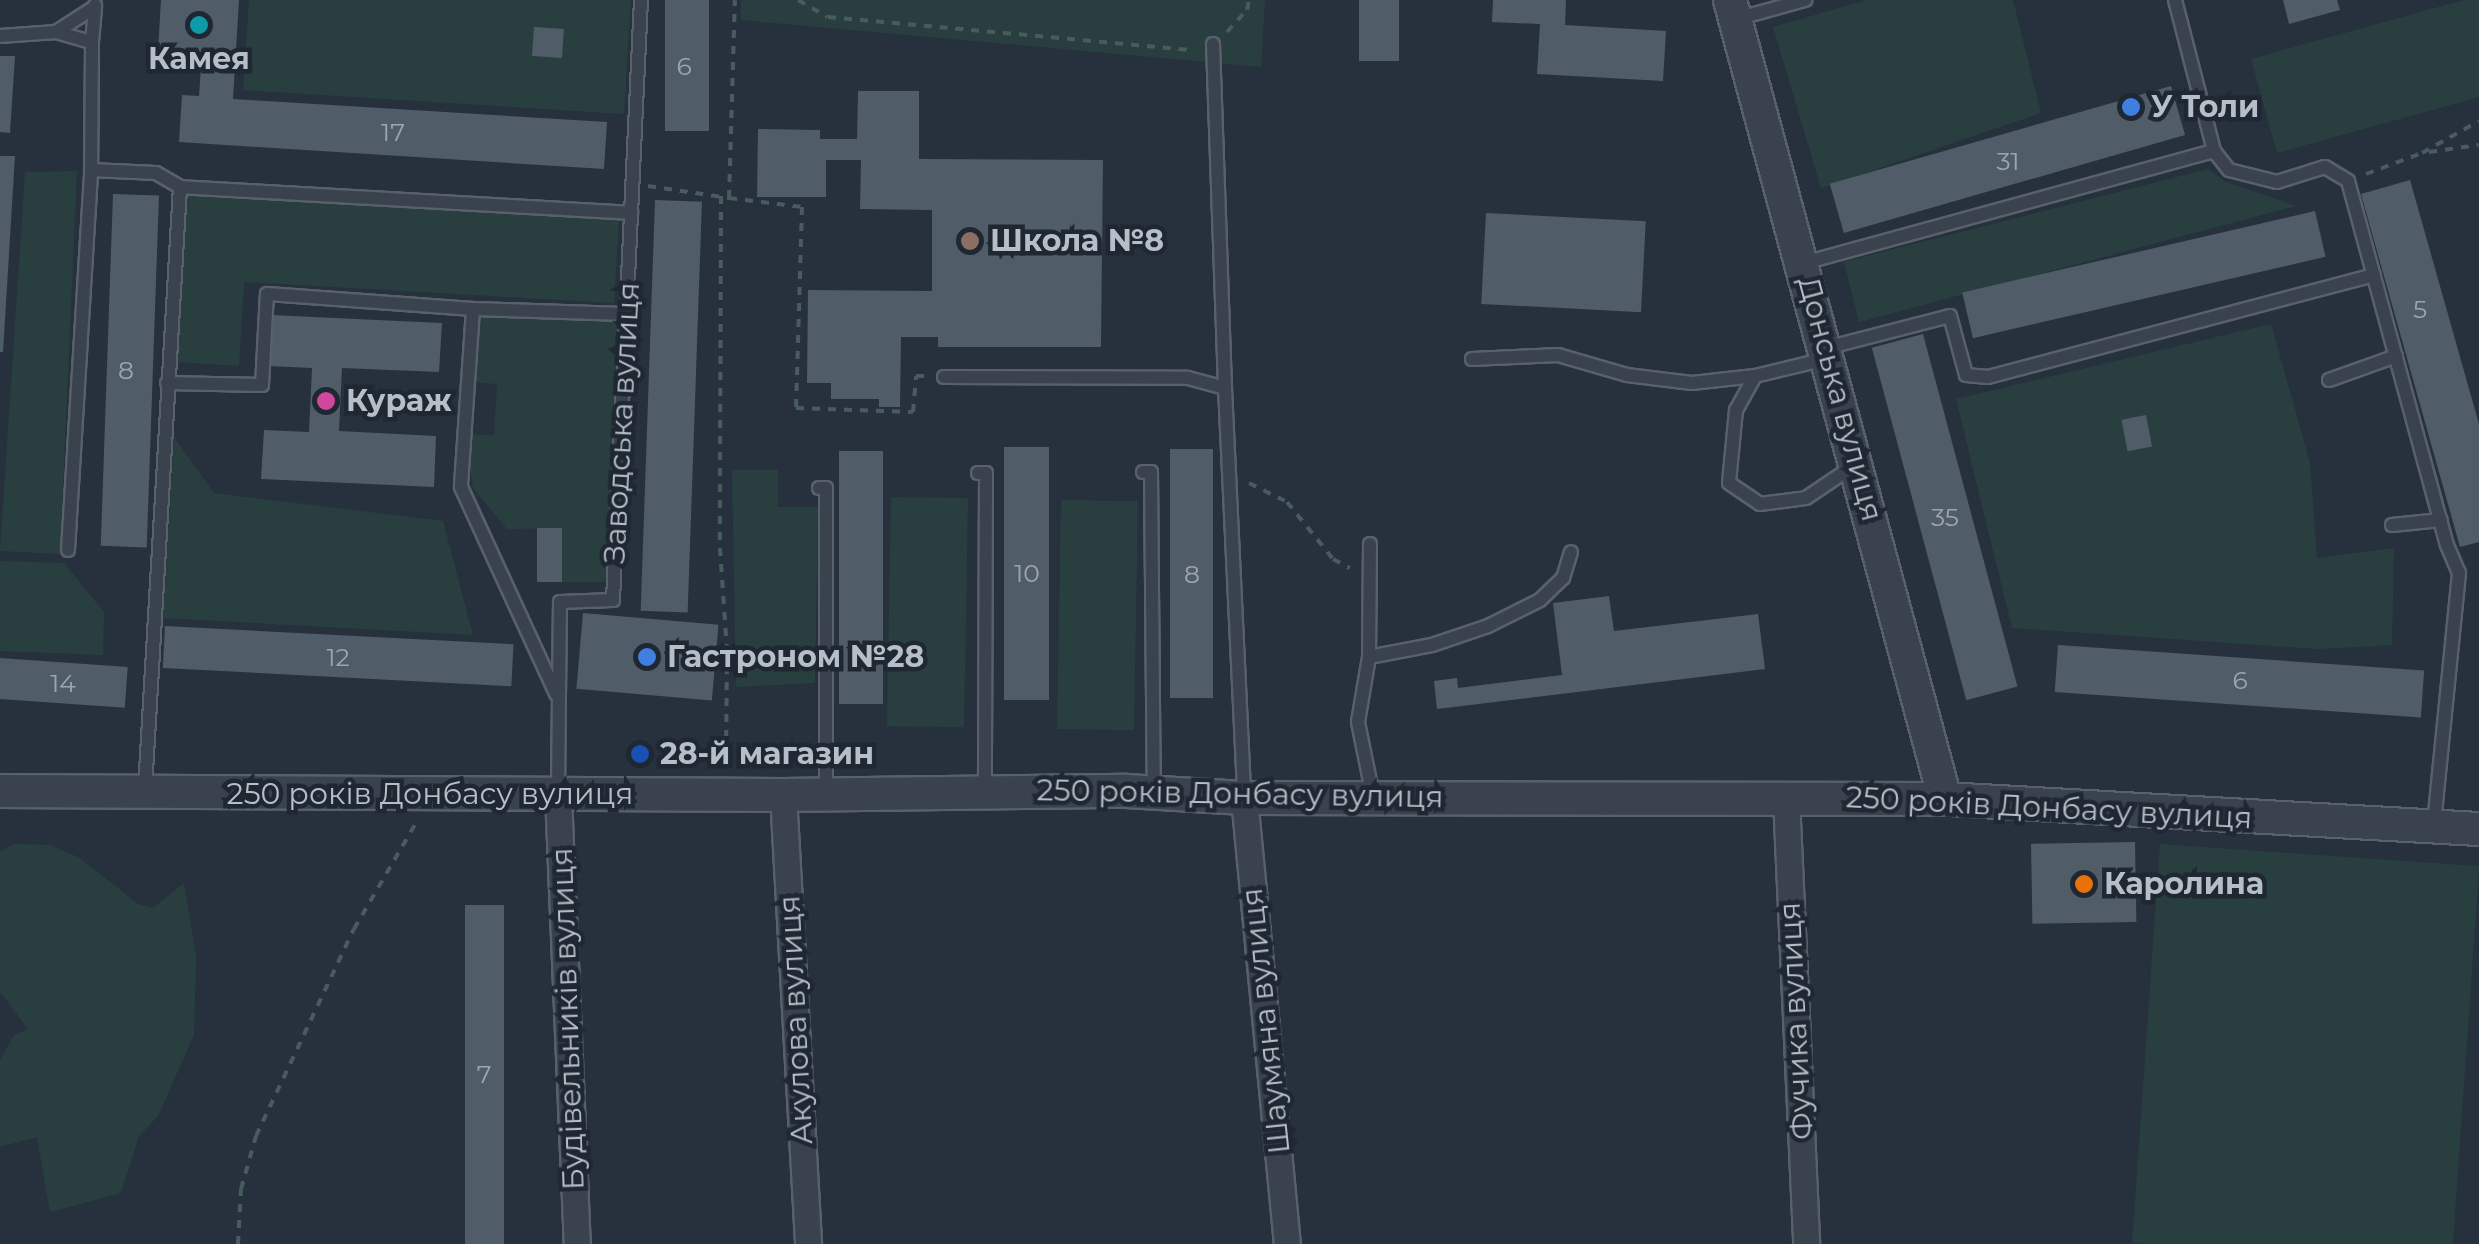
<!DOCTYPE html>
<html>
<head>
<meta charset="utf-8">
<style>
  body { margin:0 }
  #map { position:relative; width:2479px; height:1244px; overflow:hidden; background:#26313d; font-family:Montserrat,sans-serif }
  div>[style] { position:absolute }
  .green>* { inset:0; background:#293f3f; transform-origin:0 0 }
  .building>* { inset:0; background:#505c67; transform-origin:0 0 }
  .path>* { height:4px; margin-top:-2px; transform-origin:0; background:repeating-linear-gradient(90deg,#485c5d 0 8px,transparent 0 16px) }
  .roads { filter:drop-shadow(2px 0 #58616b) drop-shadow(-2px 0 #58616b) drop-shadow(0 2px #58616b) drop-shadow(0 -2px #58616b) }
  .service>* { height:12px; margin:-6px; padding:0 6px; transform-origin:6px; border-radius:6px; background:#3a434d }
  .minor>* { height:25px; margin:-12.5px; padding:0 12.5px; transform-origin:12.5px; border-radius:12.5px; background:#3a434d }
  .tertiary>* { height:32px; margin:-16px; padding:0 16px; transform-origin:16px; border-radius:16px; background:#3a434d }
  .dots>* { width:28px; height:28px; translate:-50% -50%; box-sizing:border-box; border:5px solid #1f2832; border-radius:50% }
  span { translate:-50% -50%; white-space:nowrap; text-align:center; line-height:1.15; -webkit-text-stroke:9px #1f2832; paint-order:stroke }
  .number-label { font-size:25px; color:#9ca6b0 }
  .number-label span { -webkit-text-stroke-width:0 }
  .poi-label { font-size:30px; color:#b6bec8; font-weight:700 }
  .left { translate:0 -50%; text-align:left }
  .street-label { font-size:30px; color:#b6bec8 }
</style>
</head>
<body>
<div id="map">
  <div class="green">
    <div style="clip-path:polygon(249px 0,631px 0,624px 114px,243px 90px)"></div>
    <div style="clip-path:polygon(741px 0,1265px 0,1261px 67px,741px 20px)"></div>
    <div style="clip-path:polygon(1867px 0,2013px 0,2041px 113px,1821px 188px,1773px 27px)"></div>
    <div style="clip-path:polygon(2464px 0,2479px 0,2479px 97px,2277px 153px,2251px 59px)"></div>
    <div style="clip-path:polygon(2208px 169px,2226px 182px,2296px 206px,1859px 322px,1844px 262px)"></div>
    <div style="clip-path:polygon(77px 171px,60px 554px,0 551px,25px 172px)"></div>
    <div style="clip-path:polygon(187px 195px,619px 220px,614px 303px,244px 282px,239px 366px,177px 362px)"></div>
    <div style="clip-path:polygon(473px 309px,626px 314px,615px 582px,562px 582px,562px 528px,507px 529px,473px 488px,465px 434px,494px 435px,497px 384px,468px 382px)"></div>
    <div style="clip-path:polygon(2271px 324px,2310px 463px,2317px 558px,2394px 548px,2392px 645px,2319px 649px,2012px 628px,1956px 399px)"></div>
    <div style="clip-path:polygon(174px 437px,214px 493px,443px 521px,473px 635px,163px 618px)"></div>
    <div style="clip-path:polygon(732px 470px,778px 470px,778px 507px,818px 507px,815px 683px,736px 687px)"></div>
    <div style="left:891px;top:497px;width:77px;height:229px;rotate:1deg"></div>
    <div style="left:1061px;top:500px;width:77px;height:229px;rotate:1deg"></div>
    <div style="clip-path:polygon(0 561px,64px 563px,104px 612px,103px 655px,0 651px)"></div>
    <div style="clip-path:polygon(13px 844px,50px 845px,78px 857px,138px 904px,153px 908px,184px 883px,196px 956px,194px 1035px,158px 1116px,139px 1136px,121px 1193px,50px 1212px,37px 1137px,0 1147px,0 1060px,14px 1035px,28px 1029px,0 992px,0 852px)"></div>
    <div style="left:2160px;top:844px;width:320px;height:400px;rotate:4deg"></div>
  </div>
  <div class="building">
    <div style="clip-path:polygon(161px 0,239px 0,233px 99px,607px 122px,604px 169px,179px 142px,182px 95px,199px 96px,202px 53px,158px 50px)"></div>
    <div style="left:665px;top:0;width:44px;height:131px"></div>
    <div style="left:1359px;top:0;width:40px;height:61px"></div>
    <div style="clip-path:polygon(1493px 0,1566px 0,1565px 25px,1666px 31px,1663px 81px,1537px 74px,1540px 24px,1492px 22px)"></div>
    <div style="clip-path:polygon(2283px 0,2337px 0,2340px 10px,2289px 24px)"></div>
    <div style="left:534px;top:27px;width:30px;height:29px;rotate:4deg"></div>
    <div style="clip-path:polygon(0 56px,15px 56px,10px 133px,0 132px)"></div>
    <div style="left:2171px;top:86px;width:51px;height:355px;rotate:74deg"></div>
    <div style="clip-path:polygon(858px 91px,919px 91px,919px 159px,1103px 160px,1101px 347px,938px 347px,938px 337px,901px 337px,900px 407px,879px 407px,879px 399px,831px 399px,831px 383px,807px 383px,808px 290px,932px 291px,932px 210px,860px 209px,861px 160px,826px 160px,826px 197px,757px 197px,758px 129px,820px 130px,820px 139px,857px 139px)"></div>
    <div style="clip-path:polygon(0 156px,15px 156px,3px 352px,0 352px)"></div>
    <div style="clip-path:polygon(2410px 180px,2479px 424px,2479px 542px,2460px 547px,2361px 194px)"></div>
    <div style="left:113px;top:194px;width:46px;height:352px;rotate:2deg"></div>
    <div style="left:655px;top:200px;width:47px;height:411px;rotate:2deg"></div>
    <div style="left:2315px;top:211px;width:47px;height:362px;rotate:77deg"></div>
    <div style="left:1486px;top:213px;width:160px;height:91px;rotate:3deg"></div>
    <div style="clip-path:polygon(270px 315px,442px 323px,439px 372px,342px 368px,339px 431px,436px 436px,434px 487px,261px 479px,264px 430px,309px 432px,312px 368px,268px 366px)"></div>
    <div style="left:1923px;top:334px;width:365px;height:53px;rotate:75deg"></div>
    <div style="left:2146px;top:415px;width:32px;height:25px;rotate:79deg"></div>
    <div style="left:1004px;top:447px;width:45px;height:253px"></div>
    <div style="left:1170px;top:449px;width:43px;height:249px"></div>
    <div style="left:839px;top:451px;width:44px;height:253px"></div>
    <div style="left:562px;top:528px;width:54px;height:25px;rotate:90deg"></div>
    <div style="clip-path:polygon(1609px 596px,1614px 631px,1758px 614px,1765px 669px,1437px 709px,1434px 681px,1457px 678px,1458px 688px,1562px 675px,1553px 603px)"></div>
    <div style="left:583px;top:613px;width:136px;height:76px;rotate:5deg"></div>
    <div style="left:165px;top:626px;width:349px;height:42px;rotate:3deg"></div>
    <div style="left:2058px;top:645px;width:367px;height:47px;rotate:4deg"></div>
    <div style="left:0;top:658px;width:128px;height:41px;rotate:4deg"></div>
    <div style="left:2135px;top:842px;width:80px;height:104px;rotate:89deg"></div>
    <div style="left:465px;top:905px;width:39px;height:339px"></div>
  </div>
  <div class="path">
    <div style="left:798px;top:0;width:34px;rotate:30deg"></div>
    <div style="left:828px;top:17px;width:366px;rotate:5.2deg"></div>
    <div style="left:1227px;top:32px;width:30px;rotate:-48deg"></div>
    <div style="left:1247px;top:10px;width:10px;rotate:-79deg"></div>
    <div style="left:2429px;top:152px;width:50px;rotate:-8deg"></div>
    <div style="left:2366px;top:174px;width:60px;rotate:-20.6deg"></div>
    <div style="left:2422px;top:153px;width:65px;rotate:-29.3deg"></div>
    <div style="left:648px;top:186px;width:82px;rotate:8.4deg"></div>
    <div style="left:729px;top:198px;width:198px;rotate:-88.3deg"></div>
    <div style="left:721px;top:196px;width:352px;rotate:90.2deg"></div>
    <div style="left:720px;top:548px;width:102px;rotate:86.1deg"></div>
    <div style="left:727px;top:650px;width:114px;rotate:90.5deg"></div>
    <div style="left:729px;top:198px;width:74px;rotate:7deg"></div>
    <div style="left:802px;top:207px;width:201px;rotate:91.7deg"></div>
    <div style="left:796px;top:408px;width:117px;rotate:2deg"></div>
    <div style="left:913px;top:412px;width:36px;rotate:-85deg"></div>
    <div style="left:916px;top:376px;width:12px"></div>
    <div style="left:1249px;top:483px;width:42px;rotate:26.6deg"></div>
    <div style="left:1287px;top:502px;width:73px;rotate:51.1deg"></div>
    <div style="left:1333px;top:559px;width:19px;rotate:28deg"></div>
    <div style="left:238px;top:1244px;width:55px;rotate:-86.9deg"></div>
    <div style="left:241px;top:1189px;width:55px;rotate:-74.2deg"></div>
    <div style="left:256px;top:1136px;width:229px;rotate:-64.7deg"></div>
    <div style="left:354px;top:929px;width:125px;rotate:-59.7deg"></div>
  </div>
  <div class="roads">
    <div class="service">
      <div style="left:2175px;top:0;width:156px;rotate:75.5deg"></div>
      <div style="left:1736px;top:19px;width:72px;rotate:-15.4deg"></div>
      <div style="left:56px;top:32px;width:46px;rotate:-32.7deg"></div>
      <div style="left:0;top:36px;width:56px;rotate:-4.1deg"></div>
      <div style="left:56px;top:32px;width:37px;rotate:16deg"></div>
      <div style="left:92px;top:42px;width:128px;rotate:90.4deg"></div>
      <div style="left:91px;top:170px;width:65px;rotate:2.6deg"></div>
      <div style="left:156px;top:173px;width:28px;rotate:30deg"></div>
      <div style="left:180px;top:187px;width:452px;rotate:3.3deg"></div>
      <div style="left:92px;top:42px;width:37px;rotate:-85deg"></div>
      <div style="left:1213px;top:44px;width:344px;rotate:88deg"></div>
      <div style="left:1804px;top:263px;width:425px;rotate:-15.3deg"></div>
      <div style="left:2214px;top:151px;width:24px;rotate:52deg"></div>
      <div style="left:2229px;top:170px;width:49px;rotate:14deg"></div>
      <div style="left:2277px;top:182px;width:50px;rotate:-17.4deg"></div>
      <div style="left:2325px;top:167px;width:27px;rotate:31deg"></div>
      <div style="left:2348px;top:181px;width:377px;rotate:74.8deg"></div>
      <div style="left:2447px;top:545px;width:30px;rotate:67deg"></div>
      <div style="left:2459px;top:573px;width:253px;rotate:95.7deg"></div>
      <div style="left:473px;top:309px;width:153px;rotate:1.9deg"></div>
      <div style="left:1826px;top:348px;width:128px;rotate:-14.5deg"></div>
      <div style="left:1950px;top:316px;width:61px;rotate:74.8deg"></div>
      <div style="left:1966px;top:375px;width:22px;rotate:5deg"></div>
      <div style="left:1988px;top:377px;width:399px;rotate:-14.8deg"></div>
      <div style="left:1472px;top:359px;width:86px;rotate:-2.7deg"></div>
      <div style="left:1558px;top:355px;width:72px;rotate:16.2deg"></div>
      <div style="left:1627px;top:375px;width:65px;rotate:7deg"></div>
      <div style="left:1692px;top:383px;width:63px;rotate:-6.3deg"></div>
      <div style="left:1755px;top:376px;width:73px;rotate:-13.5deg"></div>
      <div style="left:1755px;top:376px;width:39px;rotate:119deg"></div>
      <div style="left:1736px;top:410px;width:73px;rotate:95.5deg"></div>
      <div style="left:1729px;top:483px;width:37px;rotate:34deg"></div>
      <div style="left:1760px;top:504px;width:46px;rotate:-7.4deg"></div>
      <div style="left:1806px;top:498px;width:55px;rotate:-34deg"></div>
      <div style="left:944px;top:377px;width:244px;rotate:0.2deg"></div>
      <div style="left:1188px;top:378px;width:38px;rotate:15deg"></div>
      <div style="left:1225px;top:388px;width:408px;rotate:87.3deg"></div>
      <div style="left:2329px;top:380px;width:71px;rotate:-19.7deg"></div>
      <div style="left:167px;top:383px;width:95px;rotate:1.2deg"></div>
      <div style="left:262px;top:385px;width:91px;rotate:-86.9deg"></div>
      <div style="left:267px;top:294px;width:207px;rotate:4.2deg"></div>
      <div style="left:473px;top:309px;width:178px;rotate:93.9deg"></div>
      <div style="left:461px;top:487px;width:228px;rotate:65.3deg"></div>
      <div style="left:1143px;top:472px;width:8px"></div>
      <div style="left:1151px;top:472px;width:317px;rotate:89.5deg"></div>
      <div style="left:978px;top:473px;width:8px"></div>
      <div style="left:986px;top:473px;width:317px;rotate:90.2deg"></div>
      <div style="left:819px;top:488px;width:7px"></div>
      <div style="left:826px;top:488px;width:304px;rotate:90deg"></div>
      <div style="left:2392px;top:525px;width:49px;rotate:-5.8deg"></div>
      <div style="left:68px;top:550px;width:381px;rotate:-86.5deg"></div>
      <div style="left:1369px;top:657px;width:113px;rotate:-89.5deg"></div>
      <div style="left:145px;top:789px;width:603px;rotate:-86.67deg"></div>
      <div style="left:558px;top:791px;width:189px;rotate:-89.4deg"></div>
      <div style="left:560px;top:602px;width:53px;rotate:-2.2deg"></div>
      <div style="left:613px;top:600px;width:601px;rotate:-87.33deg"></div>
      <div style="left:1373px;top:796px;width:76px;rotate:-101.5deg"></div>
      <div style="left:1358px;top:722px;width:66px;rotate:-80.4deg"></div>
      <div style="left:1369px;top:657px;width:64px;rotate:-10.8deg"></div>
      <div style="left:1432px;top:645px;width:59px;rotate:-18.7deg"></div>
      <div style="left:1488px;top:626px;width:58px;rotate:-26.6deg"></div>
      <div style="left:1540px;top:600px;width:32px;rotate:-44deg"></div>
      <div style="left:1563px;top:578px;width:27px;rotate:-73deg"></div>
    </div>
    <div class="minor">
      <div style="left:558px;top:795px;width:449px;rotate:87.6deg"></div>
      <div style="left:783px;top:795px;width:450px;rotate:86.8deg"></div>
      <div style="left:1244px;top:798px;width:448px;rotate:84.5deg"></div>
      <div style="left:1786px;top:798px;width:446px;rotate:87.4deg"></div>
    </div>
    <div class="tertiary">
      <div style="left:1730px;top:0;width:827px;rotate:74.94deg"></div>
      <div style="left:0;top:791px;width:783px;rotate:0.29deg"></div>
      <div style="left:783px;top:795px;width:343px;rotate:-0.7deg"></div>
      <div style="left:1126px;top:791px;width:118px;rotate:3.4deg"></div>
      <div style="left:1244px;top:798px;width:701px;rotate:0.08deg"></div>
      <div style="left:1945px;top:799px;width:535px;rotate:3.22deg"></div>
    </div>
  </div>
  <div class="dots">
    <div style="left:199px;top:25px;background:#0f9aa8"></div>
    <div style="left:2131px;top:107px;background:#3f7fe0"></div>
    <div style="left:970px;top:241px;background:#8d6e63"></div>
    <div style="left:326px;top:401px;background:#d1479c"></div>
    <div style="left:647px;top:657px;background:#3f7fe0"></div>
    <div style="left:640px;top:754px;background:#1a4fb4"></div>
    <div style="left:2084px;top:884px;background:#e8710a"></div>
  </div>
  <div class="number-label">
    <span style="left:684px;top:66px">6</span>
    <span style="left:393px;top:132px">17</span>
    <span style="left:2008px;top:161px">31</span>
    <span style="left:2420px;top:309px">5</span>
    <span style="left:126px;top:370px">8</span>
    <span style="left:1945px;top:517px">35</span>
    <span style="left:1027px;top:573px">10</span>
    <span style="left:1192px;top:574px">8</span>
    <span style="left:338px;top:657px">12</span>
    <span style="left:2240px;top:680px">6</span>
    <span style="left:63px;top:683px">14</span>
    <span style="left:484px;top:1074px">7</span>
  </div>
  <div class="poi-label">
    <span style="left:199px;top:59px">Камея</span>
    <span class="left" style="left:2151px;top:107px">У Толи</span>
    <span class="left" style="left:990px;top:241px">Школа №8</span>
    <span class="left" style="left:346px;top:401px">Кураж</span>
    <span class="left" style="left:667px;top:657px">Гастроном №28</span>
    <span class="left" style="left:660px;top:754px">28-й магазин</span>
    <span class="left" style="left:2104px;top:884px">Каролина</span>
  </div>
  <div class="street-label">
    <span style="left:1840px;top:399px;rotate:75deg">Донська вулиця</span>
    <span style="left:622px;top:423px;rotate:-87deg">Заводська вулиця</span>
    <span style="left:430px;top:794px">250 років Донбасу вулиця</span>
    <span style="left:1240px;top:794px;rotate:1deg">250 років Донбасу вулиця</span>
    <span style="left:2049px;top:808px;rotate:3deg">250 років Донбасу вулиця</span>
    <span style="left:568px;top:1019px;rotate:-92deg">Будівельників вулиця</span>
    <span style="left:796px;top:1020px;rotate:-93deg">Акулова вулиця</span>
    <span style="left:1266px;top:1021px;rotate:-96deg">Шаумяна вулиця</span>
    <span style="left:1796px;top:1021px;rotate:-93deg">Фучика вулиця</span>
  </div>
</div>
</body>
</html>
